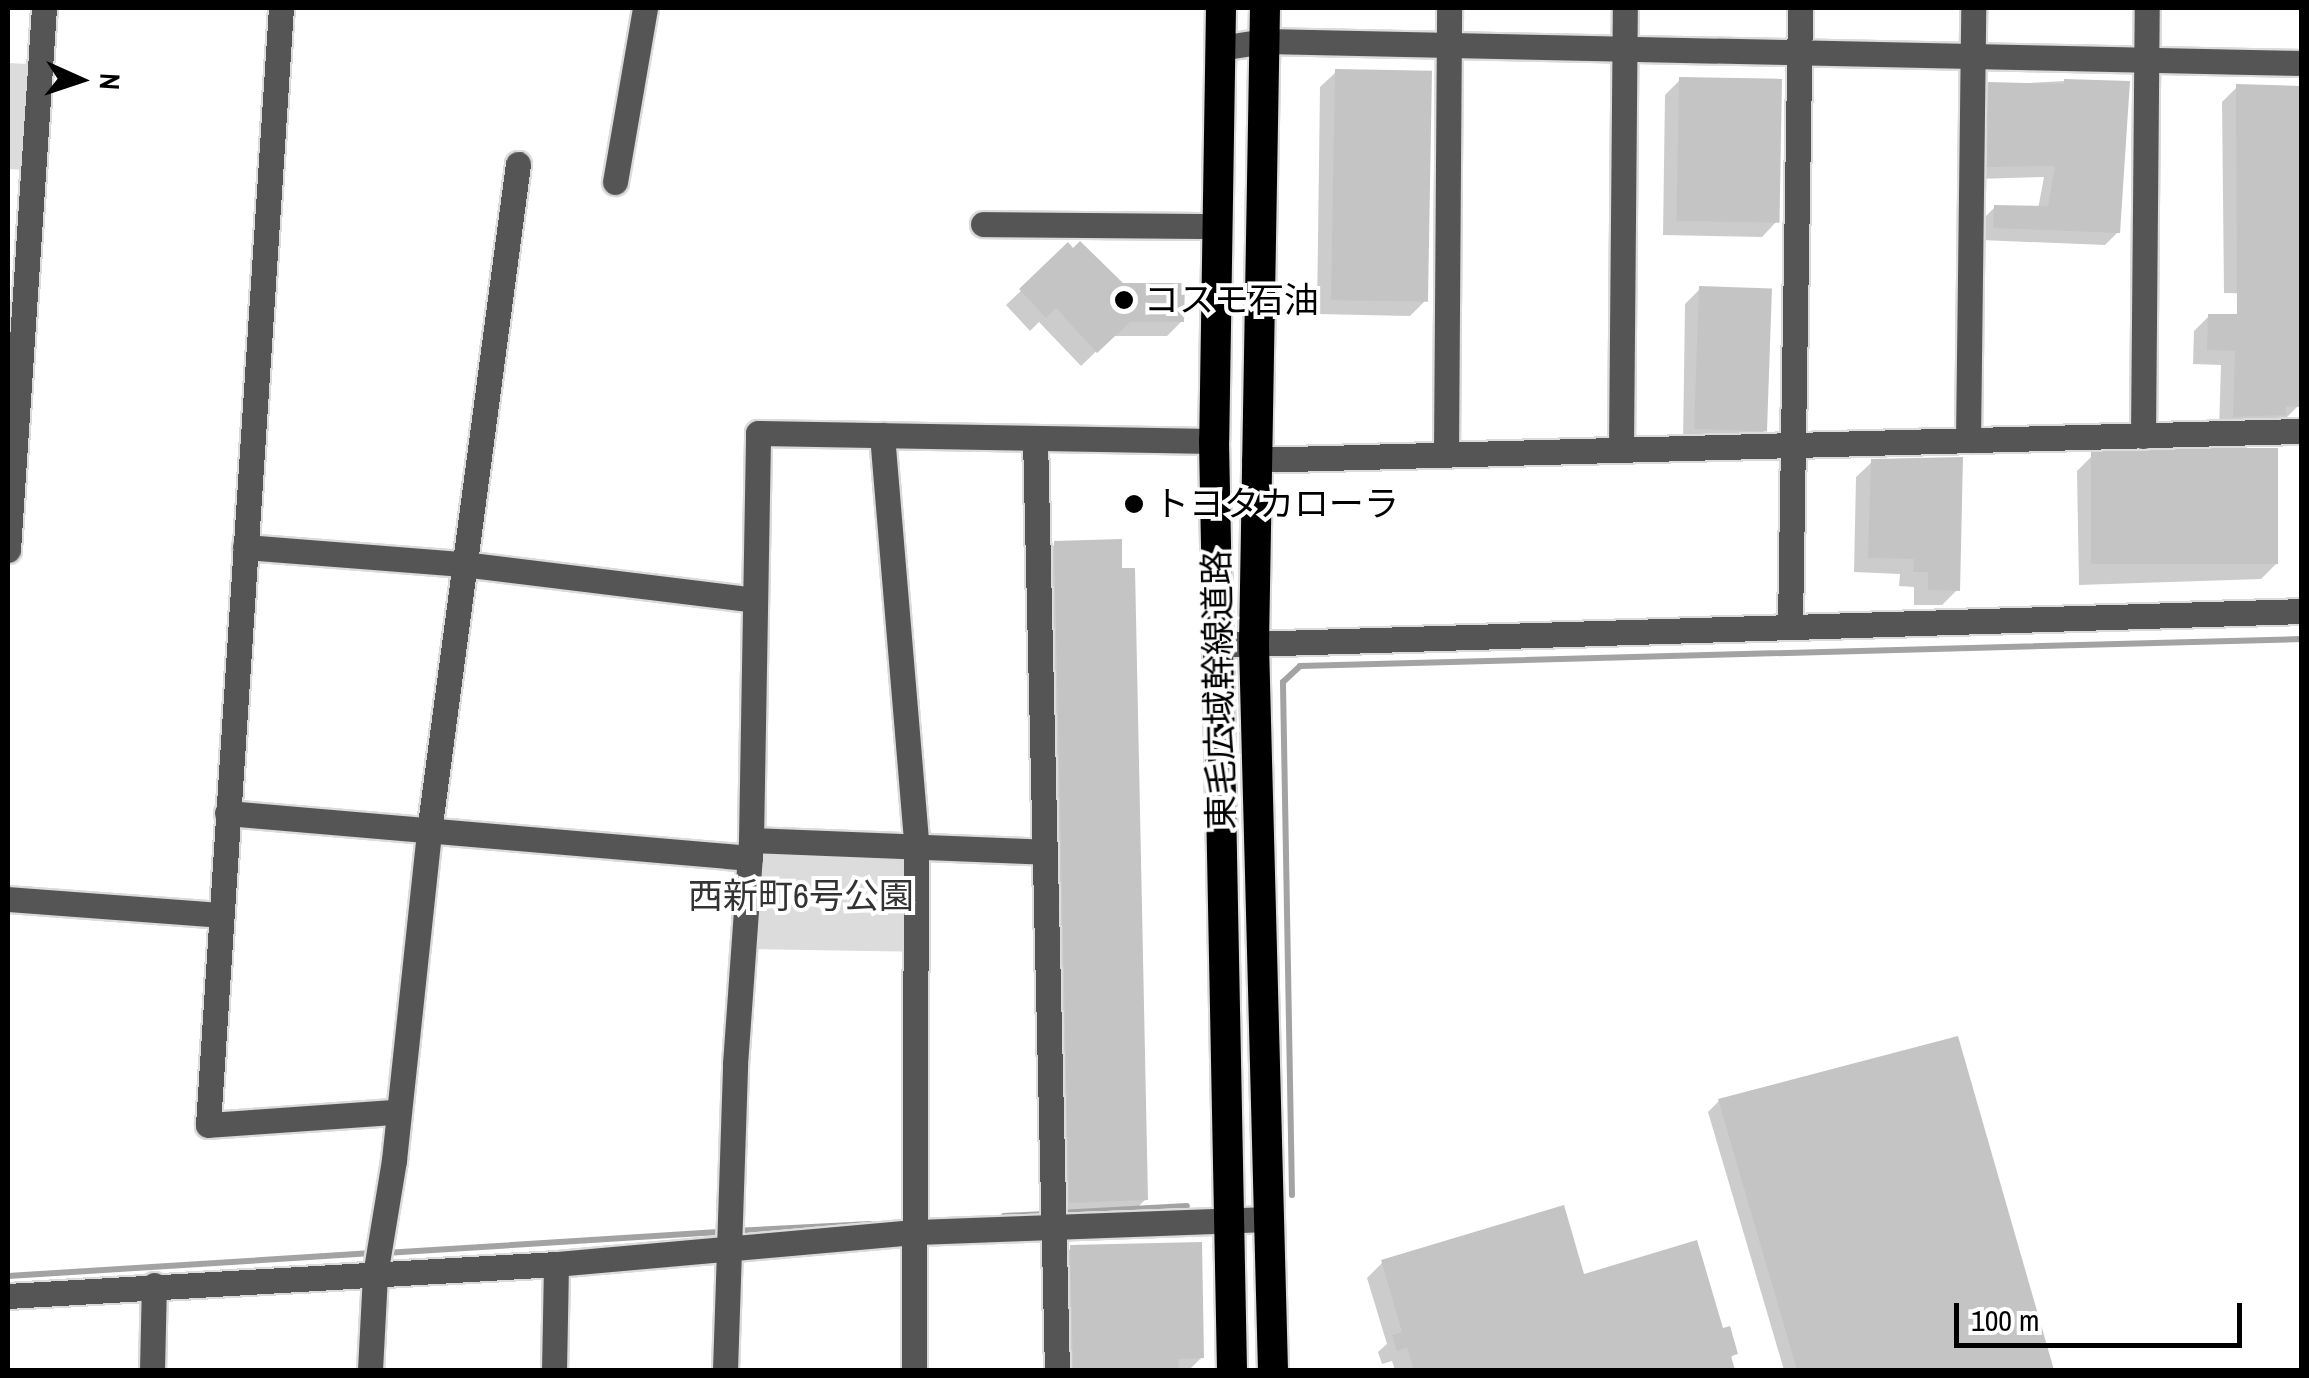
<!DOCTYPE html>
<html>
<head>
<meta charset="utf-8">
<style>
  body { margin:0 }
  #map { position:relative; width:2309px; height:1378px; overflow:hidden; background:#fff; font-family:"Archivo Narrow","Noto Sans JP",sans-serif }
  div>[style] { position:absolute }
  .green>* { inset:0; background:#dcdcdc; transform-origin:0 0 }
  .shadow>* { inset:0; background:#0003 }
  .stream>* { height:6px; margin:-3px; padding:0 3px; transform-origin:3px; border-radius:3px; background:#a3a3a3 }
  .building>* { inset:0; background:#c4c4c4; transform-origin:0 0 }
  .roads { filter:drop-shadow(2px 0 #dbdbdb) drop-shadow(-2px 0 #dbdbdb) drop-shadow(0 2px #dbdbdb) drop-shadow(0 -2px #dbdbdb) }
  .minor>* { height:25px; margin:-12.5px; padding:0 12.5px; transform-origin:12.5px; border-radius:12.5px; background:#555 }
  .highway>* { height:30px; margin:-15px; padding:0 15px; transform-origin:15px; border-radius:15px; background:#000 }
  .dots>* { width:28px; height:28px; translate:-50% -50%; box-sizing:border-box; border:5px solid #fff; border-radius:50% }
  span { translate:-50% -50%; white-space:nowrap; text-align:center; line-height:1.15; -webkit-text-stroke:8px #fff; paint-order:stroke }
  .poi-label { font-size:35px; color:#000 }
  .left { translate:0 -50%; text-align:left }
  .street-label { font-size:35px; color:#000 }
  .park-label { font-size:35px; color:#333 }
  .frame { position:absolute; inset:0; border:10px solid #000; pointer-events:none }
  .north { position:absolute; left:30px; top:30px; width:100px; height:100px; -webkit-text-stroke:8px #fff; paint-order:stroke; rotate:93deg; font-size:28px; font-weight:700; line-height:40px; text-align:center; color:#000 }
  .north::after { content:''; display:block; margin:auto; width:35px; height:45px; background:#000; clip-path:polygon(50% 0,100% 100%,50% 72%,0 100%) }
  .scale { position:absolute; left:1954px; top:1303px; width:288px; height:45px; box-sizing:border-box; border:5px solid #000; border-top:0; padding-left:12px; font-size:30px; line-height:35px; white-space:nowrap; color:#000; -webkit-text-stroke:8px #fff; paint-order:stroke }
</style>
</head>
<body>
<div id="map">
  <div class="green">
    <div style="clip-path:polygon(8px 63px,30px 64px,25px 170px,8px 169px)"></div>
    <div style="left:751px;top:840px;width:165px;height:109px;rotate:1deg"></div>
  </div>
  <div class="shadow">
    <div style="clip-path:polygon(1336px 72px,1425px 301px,1410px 316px,1317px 314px,1320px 87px)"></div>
    <div style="clip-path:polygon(1680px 80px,1777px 221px,1762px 237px,1663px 235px,1665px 95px)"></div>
    <div style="clip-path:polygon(2065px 81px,2118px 232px,2105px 245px,1981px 240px,1982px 220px,1995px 207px,2038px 209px,2044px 177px,1975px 179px,1976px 98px,1989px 85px)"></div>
    <div style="clip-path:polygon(2237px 87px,2282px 294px,2224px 293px,2222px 102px)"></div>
    <div style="clip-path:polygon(1068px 246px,1122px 285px,1182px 321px,1167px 336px,1112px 336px,1081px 366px,1039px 322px,1030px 331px,1006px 305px)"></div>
    <div style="clip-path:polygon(1700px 289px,1767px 428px,1752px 444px,1683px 443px,1685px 304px)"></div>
    <div style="clip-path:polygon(2209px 316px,2298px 406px,2283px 421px,2219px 431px,2221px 365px,2193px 364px,2194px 331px)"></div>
    <div style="clip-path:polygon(2092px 456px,2277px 563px,2261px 579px,2079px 585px,2077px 471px)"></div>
    <div style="clip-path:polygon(1872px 462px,1957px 590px,1942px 605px,1914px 605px,1914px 587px,1899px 586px,1900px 574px,1854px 572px,1856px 477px)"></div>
    <div style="clip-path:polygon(1055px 544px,1146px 1199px,1131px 1214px,1055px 1217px,1040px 559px)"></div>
    <div style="clip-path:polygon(1957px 1039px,2052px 1370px,1784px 1370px,1708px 1112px,1719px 1101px)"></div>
    <div style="clip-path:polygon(1071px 1248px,1202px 1357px,1189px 1370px,1058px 1370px,1056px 1263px)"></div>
    <div style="clip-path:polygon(1382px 1263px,1583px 1277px,1721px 1332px,1736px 1353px,1729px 1359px,1733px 1370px,1395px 1370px,1392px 1361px,1382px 1364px,1378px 1352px,1387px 1344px,1367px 1278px)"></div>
  </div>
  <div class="stream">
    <div style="left:1292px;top:1195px;width:513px;rotate:-91.01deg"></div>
    <div style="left:1283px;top:682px;width:23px;rotate:-43deg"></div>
    <div style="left:1300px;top:666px;width:1002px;rotate:-1.54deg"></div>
    <div style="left:1059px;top:1213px;width:128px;rotate:-3.1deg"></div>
    <div style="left:1004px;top:1216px;width:42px;rotate:-2.7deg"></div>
    <div style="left:734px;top:1231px;width:137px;rotate:-2.9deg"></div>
    <div style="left:385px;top:1253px;width:338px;rotate:-3.6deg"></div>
    <div style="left:8px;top:1276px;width:365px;rotate:-3.6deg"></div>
  </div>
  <div class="building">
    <div style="left:1335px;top:69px;width:97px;height:231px;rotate:1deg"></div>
    <div style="left:1679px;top:77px;width:103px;height:144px;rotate:1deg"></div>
    <div style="clip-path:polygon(2064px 79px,2130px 81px,2120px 233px,1993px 228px,1994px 205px,2048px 206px,2055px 166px,1987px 167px,1988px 82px,2064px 84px)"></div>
    <div style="clip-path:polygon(2236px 84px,2302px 86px,2300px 407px,2286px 406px,2286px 415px,2233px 417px,2235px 351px,2207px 350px,2208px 314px,2237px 314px)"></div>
    <div style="clip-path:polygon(1080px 241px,1123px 283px,1185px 283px,1184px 322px,1130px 322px,1097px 353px,1056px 308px,1046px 318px,1019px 289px,1068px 242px,1073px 248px)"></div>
    <div style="left:1699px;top:286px;width:73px;height:143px;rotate:2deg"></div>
    <div style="left:2278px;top:448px;width:116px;height:187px;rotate:90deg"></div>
    <div style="clip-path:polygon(1963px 457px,1960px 591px,1928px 590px,1928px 572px,1913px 572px,1914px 559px,1868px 558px,1871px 459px)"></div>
    <div style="clip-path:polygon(1122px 539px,1122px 568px,1135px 568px,1148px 1200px,1069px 1203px,1054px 541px)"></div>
    <div style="clip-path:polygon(1958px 1036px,2054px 1370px,1797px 1370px,1718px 1099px)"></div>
    <div style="clip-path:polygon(1564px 1205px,1584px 1274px,1697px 1240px,1723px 1328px,1730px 1326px,1738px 1354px,1731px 1356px,1735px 1370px,1414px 1370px,1407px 1347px,1397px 1351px,1392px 1335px,1402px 1332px,1381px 1260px)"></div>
    <div style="clip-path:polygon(1202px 1242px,1204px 1358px,1178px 1359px,1179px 1370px,1073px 1370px,1070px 1245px)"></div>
  </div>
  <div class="roads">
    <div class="minor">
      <div style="left:281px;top:8px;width:1119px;rotate:93.74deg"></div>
      <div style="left:208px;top:1125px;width:187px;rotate:-4deg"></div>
      <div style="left:1220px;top:48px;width:46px;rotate:-8.8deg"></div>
      <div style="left:1265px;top:41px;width:1037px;rotate:1.22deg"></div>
      <div style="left:615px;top:182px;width:177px;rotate:-80.2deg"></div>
      <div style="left:983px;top:224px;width:233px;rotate:0.5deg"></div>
      <div style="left:882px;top:435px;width:410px;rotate:85.2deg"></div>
      <div style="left:916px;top:844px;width:526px;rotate:90.22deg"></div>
      <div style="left:2143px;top:436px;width:428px;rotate:-89.5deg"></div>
      <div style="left:1035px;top:438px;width:932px;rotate:88.65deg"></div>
      <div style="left:1968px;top:440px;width:432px;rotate:-89.3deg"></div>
      <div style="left:1621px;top:449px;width:441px;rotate:-89.5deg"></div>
      <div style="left:1446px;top:454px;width:446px;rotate:-89.6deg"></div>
      <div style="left:1254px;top:460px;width:1048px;rotate:-1.59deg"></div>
      <div style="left:245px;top:547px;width:219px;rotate:4.5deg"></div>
      <div style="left:463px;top:564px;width:294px;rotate:7deg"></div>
      <div style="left:8px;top:550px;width:543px;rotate:-86.2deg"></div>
      <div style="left:1790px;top:625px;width:617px;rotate:-89.07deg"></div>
      <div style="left:1216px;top:645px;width:1087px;rotate:-1.79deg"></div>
      <div style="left:227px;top:813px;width:525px;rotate:4.92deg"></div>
      <div style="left:751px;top:840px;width:294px;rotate:2.3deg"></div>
      <div style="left:8px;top:899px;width:213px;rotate:4.3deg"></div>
      <div style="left:8px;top:1296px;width:549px;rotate:-3.34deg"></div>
      <div style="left:556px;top:1264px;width:361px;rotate:-5.1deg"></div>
      <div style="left:916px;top:1232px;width:353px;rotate:-2.1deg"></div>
      <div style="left:152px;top:1370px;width:85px;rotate:-88.7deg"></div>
      <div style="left:370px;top:1370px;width:95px;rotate:-87deg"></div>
      <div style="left:375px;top:1275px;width:117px;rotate:-80.6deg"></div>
      <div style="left:394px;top:1160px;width:330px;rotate:-83.9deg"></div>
      <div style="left:429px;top:832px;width:674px;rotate:-82.41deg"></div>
      <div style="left:554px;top:1370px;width:106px;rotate:-88.9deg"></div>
      <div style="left:725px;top:1370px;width:306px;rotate:-88.1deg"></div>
      <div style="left:735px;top:1064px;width:225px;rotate:-85.9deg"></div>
      <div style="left:751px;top:840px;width:407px;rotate:-89deg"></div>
      <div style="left:758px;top:433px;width:456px;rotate:1deg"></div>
    </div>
    <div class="highway">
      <div style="left:1221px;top:8px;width:433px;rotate:90.9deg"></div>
      <div style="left:1214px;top:441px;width:929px;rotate:88.89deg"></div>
      <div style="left:1265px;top:8px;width:637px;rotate:90.99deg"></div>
      <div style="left:1254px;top:645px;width:725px;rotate:88.5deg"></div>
    </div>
  </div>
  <div class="dots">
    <div style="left:1124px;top:300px;background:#000"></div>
    <div style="left:1134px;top:504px;background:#000"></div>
  </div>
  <div class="poi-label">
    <span class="left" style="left:1144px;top:300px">コスモ石油</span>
    <span class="left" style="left:1154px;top:504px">トヨタカローラ</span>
  </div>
  <div class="street-label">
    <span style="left:1219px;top:690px;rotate:-91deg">東毛広域幹線道路</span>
  </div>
  <div class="park-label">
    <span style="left:801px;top:896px">西新町6号公園</span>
  </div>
  <div class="frame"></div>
  <div class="north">N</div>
  <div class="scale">100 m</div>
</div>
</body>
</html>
